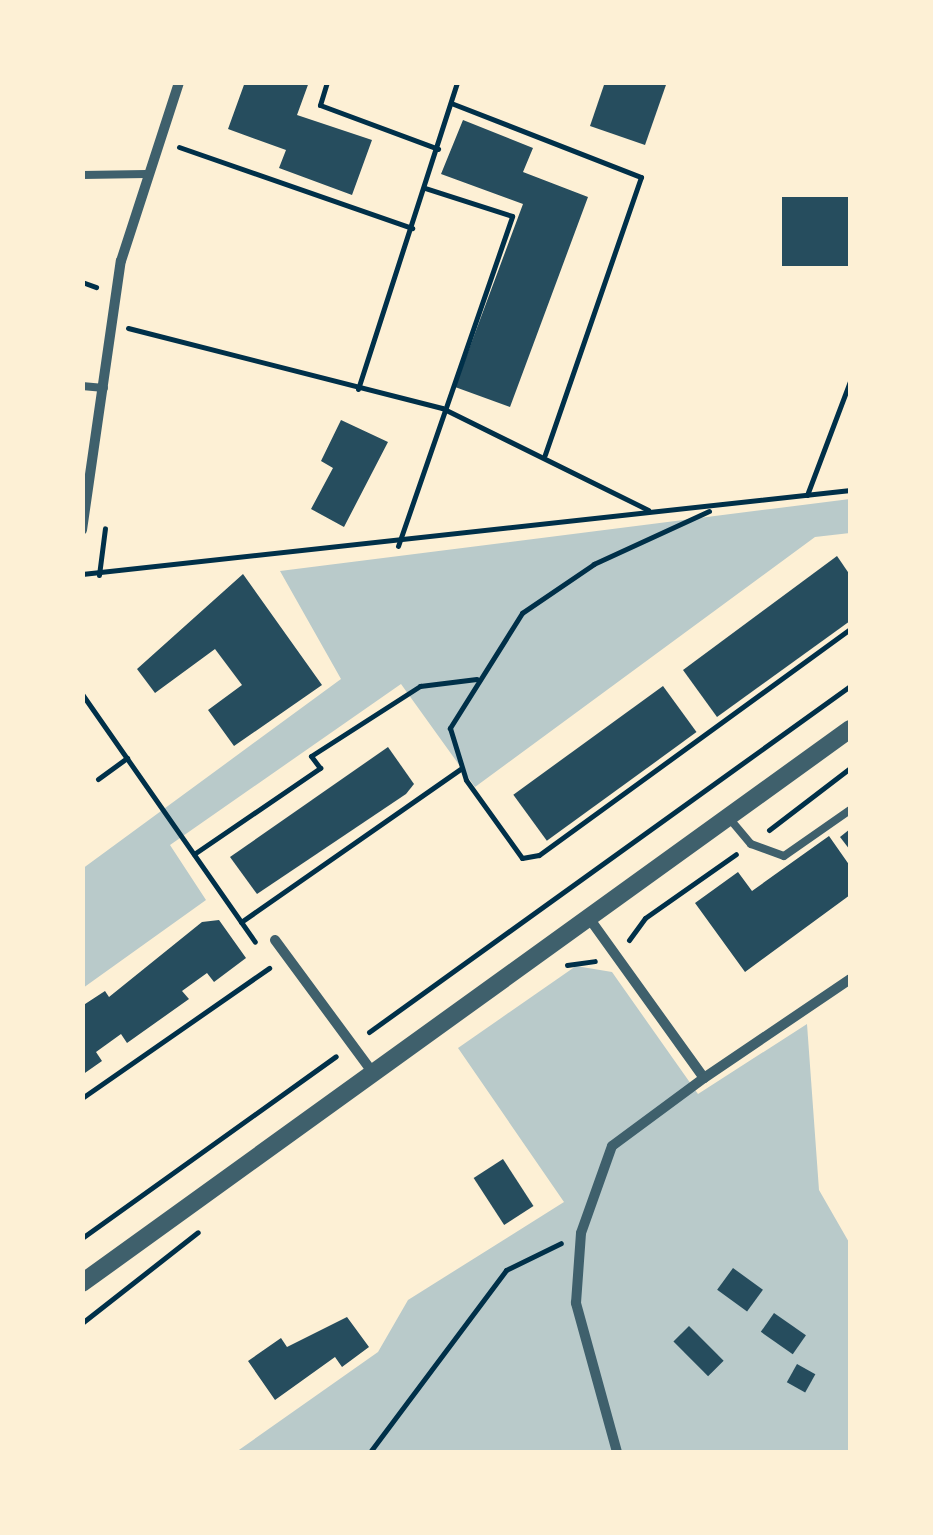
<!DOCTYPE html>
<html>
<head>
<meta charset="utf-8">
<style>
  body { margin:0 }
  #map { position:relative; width:933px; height:1535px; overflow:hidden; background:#fdf0d5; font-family:"DejaVu Sans",sans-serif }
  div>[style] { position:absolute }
  .green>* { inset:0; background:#b9caca }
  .building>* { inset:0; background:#264d5e; transform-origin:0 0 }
  .path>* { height:5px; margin:-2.5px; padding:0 2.5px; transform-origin:2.5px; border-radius:2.5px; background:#003049 }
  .service>* { height:8px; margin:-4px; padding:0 4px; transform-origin:4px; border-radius:4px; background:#3f606c }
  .minor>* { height:10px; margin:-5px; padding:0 5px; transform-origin:5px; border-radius:5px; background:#3f606c }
  .tertiary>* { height:18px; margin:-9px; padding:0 9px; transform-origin:9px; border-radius:9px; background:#3f606c }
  span { translate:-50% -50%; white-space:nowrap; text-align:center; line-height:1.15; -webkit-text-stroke:8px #fdf0d5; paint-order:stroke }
  .frame { position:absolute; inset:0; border:85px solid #fdf0d5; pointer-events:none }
</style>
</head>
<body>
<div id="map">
  <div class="green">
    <div style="clip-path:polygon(850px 499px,850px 533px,815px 537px,475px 787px,401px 684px,170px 845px,206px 900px,83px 988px,82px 869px,341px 679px,280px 571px)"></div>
    <div style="clip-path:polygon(576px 966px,612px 972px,698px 1094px,807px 1024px,819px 1190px,850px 1244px,850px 1452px,236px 1452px,378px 1352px,408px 1300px,564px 1202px,458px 1048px)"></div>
  </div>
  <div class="building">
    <div style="clip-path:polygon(245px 82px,309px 82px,297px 115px,372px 140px,352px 195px,279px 168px,286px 150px,228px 129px)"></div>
    <div style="clip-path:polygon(605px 82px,667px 82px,645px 145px,590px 126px)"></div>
    <div style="clip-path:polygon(463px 120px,533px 148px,523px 172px,588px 197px,510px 407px,455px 387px,523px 204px,441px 174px)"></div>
    <div style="left:850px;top:197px;width:69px;height:68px;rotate:90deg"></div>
    <div style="clip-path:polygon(341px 420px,388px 442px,344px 527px,311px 509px,333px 468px,321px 461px)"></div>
    <div style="clip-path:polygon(837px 556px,850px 575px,850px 621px,717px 717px,683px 670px)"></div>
    <div style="clip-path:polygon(243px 574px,322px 685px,234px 746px,208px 710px,242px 685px,215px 649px,155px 693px,137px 669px)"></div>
    <div style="left:663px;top:686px;width:57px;height:185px;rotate:54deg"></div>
    <div style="clip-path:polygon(388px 747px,414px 784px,406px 794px,257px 894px,230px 857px)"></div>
    <div style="clip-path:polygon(850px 829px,850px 850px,840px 837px)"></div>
    <div style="clip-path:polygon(829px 836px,850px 866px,850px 895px,745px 972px,695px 903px,738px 872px,752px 891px)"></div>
    <div style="clip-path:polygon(219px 920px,246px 958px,214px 982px,207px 973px,182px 991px,189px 999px,127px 1043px,121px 1034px,96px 1052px,102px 1061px,82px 1075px,82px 1006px,105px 991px,109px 997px,202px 922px)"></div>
    <div style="left:503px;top:1159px;width:56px;height:35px;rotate:57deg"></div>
    <div style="left:733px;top:1268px;width:37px;height:27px;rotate:36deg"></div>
    <div style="left:774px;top:1313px;width:39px;height:23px;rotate:35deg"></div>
    <div style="clip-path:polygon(347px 1317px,369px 1347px,342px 1367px,335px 1357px,275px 1400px,248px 1361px,281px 1338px,287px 1347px)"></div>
    <div style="left:689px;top:1326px;width:49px;height:22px;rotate:45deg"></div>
    <div style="left:797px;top:1364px;width:21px;height:21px;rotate:29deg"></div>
  </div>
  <div class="path">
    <div style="left:327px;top:82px;width:24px;rotate:107deg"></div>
    <div style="left:320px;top:105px;width:126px;rotate:20.4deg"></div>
    <div style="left:451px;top:103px;width:204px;rotate:21.3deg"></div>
    <div style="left:641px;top:177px;width:294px;rotate:109.1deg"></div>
    <div style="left:179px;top:147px;width:247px;rotate:19.2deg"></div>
    <div style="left:82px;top:282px;width:15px;rotate:20deg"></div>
    <div style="left:128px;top:328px;width:324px;rotate:14.3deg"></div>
    <div style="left:442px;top:408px;width:230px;rotate:26.3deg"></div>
    <div style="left:358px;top:389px;width:323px;rotate:-72.1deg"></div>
    <div style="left:807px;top:495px;width:122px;rotate:-69.3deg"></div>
    <div style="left:709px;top:511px;width:127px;rotate:155.3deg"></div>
    <div style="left:594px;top:564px;width:87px;rotate:145.8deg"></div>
    <div style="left:522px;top:613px;width:136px;rotate:122.1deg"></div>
    <div style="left:450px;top:728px;width:54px;rotate:72.9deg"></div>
    <div style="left:466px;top:780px;width:96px;rotate:54.3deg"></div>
    <div style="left:522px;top:858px;width:17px;rotate:-10deg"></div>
    <div style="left:539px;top:855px;width:384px;rotate:-36deg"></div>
    <div style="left:398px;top:546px;width:349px;rotate:-70.9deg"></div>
    <div style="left:512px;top:216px;width:91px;rotate:-162.2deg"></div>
    <div style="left:82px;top:574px;width:773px;rotate:-6.24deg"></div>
    <div style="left:99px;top:575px;width:47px;rotate:-82.7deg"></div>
    <div style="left:82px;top:694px;width:302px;rotate:55.1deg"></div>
    <div style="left:98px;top:779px;width:36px;rotate:-36deg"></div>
    <div style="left:769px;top:830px;width:102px;rotate:-37.4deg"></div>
    <div style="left:194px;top:854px;width:153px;rotate:-34.3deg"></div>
    <div style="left:320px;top:768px;width:15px;rotate:-127deg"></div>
    <div style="left:311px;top:756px;width:130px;rotate:-32.7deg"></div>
    <div style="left:420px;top:686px;width:57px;rotate:-7deg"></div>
    <div style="left:241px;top:922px;width:269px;rotate:-34.9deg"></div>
    <div style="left:629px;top:940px;width:27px;rotate:-54deg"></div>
    <div style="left:645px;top:918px;width:111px;rotate:-35.1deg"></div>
    <div style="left:567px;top:965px;width:28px;rotate:-8deg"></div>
    <div style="left:369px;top:1032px;width:593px;rotate:-35.73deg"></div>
    <div style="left:82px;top:1098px;width:228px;rotate:-34.8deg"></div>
    <div style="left:82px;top:1238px;width:312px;rotate:-35.6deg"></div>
    <div style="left:82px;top:1323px;width:147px;rotate:-38.1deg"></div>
    <div style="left:370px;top:1452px;width:227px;rotate:-53.2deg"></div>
    <div style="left:506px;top:1270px;width:61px;rotate:-26.1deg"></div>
  </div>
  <div class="service">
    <div style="left:82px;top:175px;width:64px;rotate:-0.9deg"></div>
    <div style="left:82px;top:386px;width:22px;rotate:5deg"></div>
    <div style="left:729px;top:818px;width:34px;rotate:50deg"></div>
    <div style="left:751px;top:844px;width:35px;rotate:20deg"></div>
    <div style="left:784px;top:856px;width:80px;rotate:-34.9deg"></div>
  </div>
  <div class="minor">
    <div style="left:82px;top:530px;width:272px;rotate:-81.8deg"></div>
    <div style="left:121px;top:261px;width:188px;rotate:-72deg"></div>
    <div style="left:589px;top:918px;width:197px;rotate:54.3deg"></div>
    <div style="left:704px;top:1078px;width:176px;rotate:-34.1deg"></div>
    <div style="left:275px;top:940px;width:165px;rotate:53.6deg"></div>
    <div style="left:617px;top:1452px;width:155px;rotate:-105.4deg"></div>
    <div style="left:576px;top:1303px;width:70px;rotate:-85.9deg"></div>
    <div style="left:581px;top:1233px;width:92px;rotate:-70.4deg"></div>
    <div style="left:612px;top:1146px;width:114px;rotate:-36.5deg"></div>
  </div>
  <div class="tertiary">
    <div style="left:82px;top:1283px;width:947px;rotate:-35.8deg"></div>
  </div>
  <div class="frame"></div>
</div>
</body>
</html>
